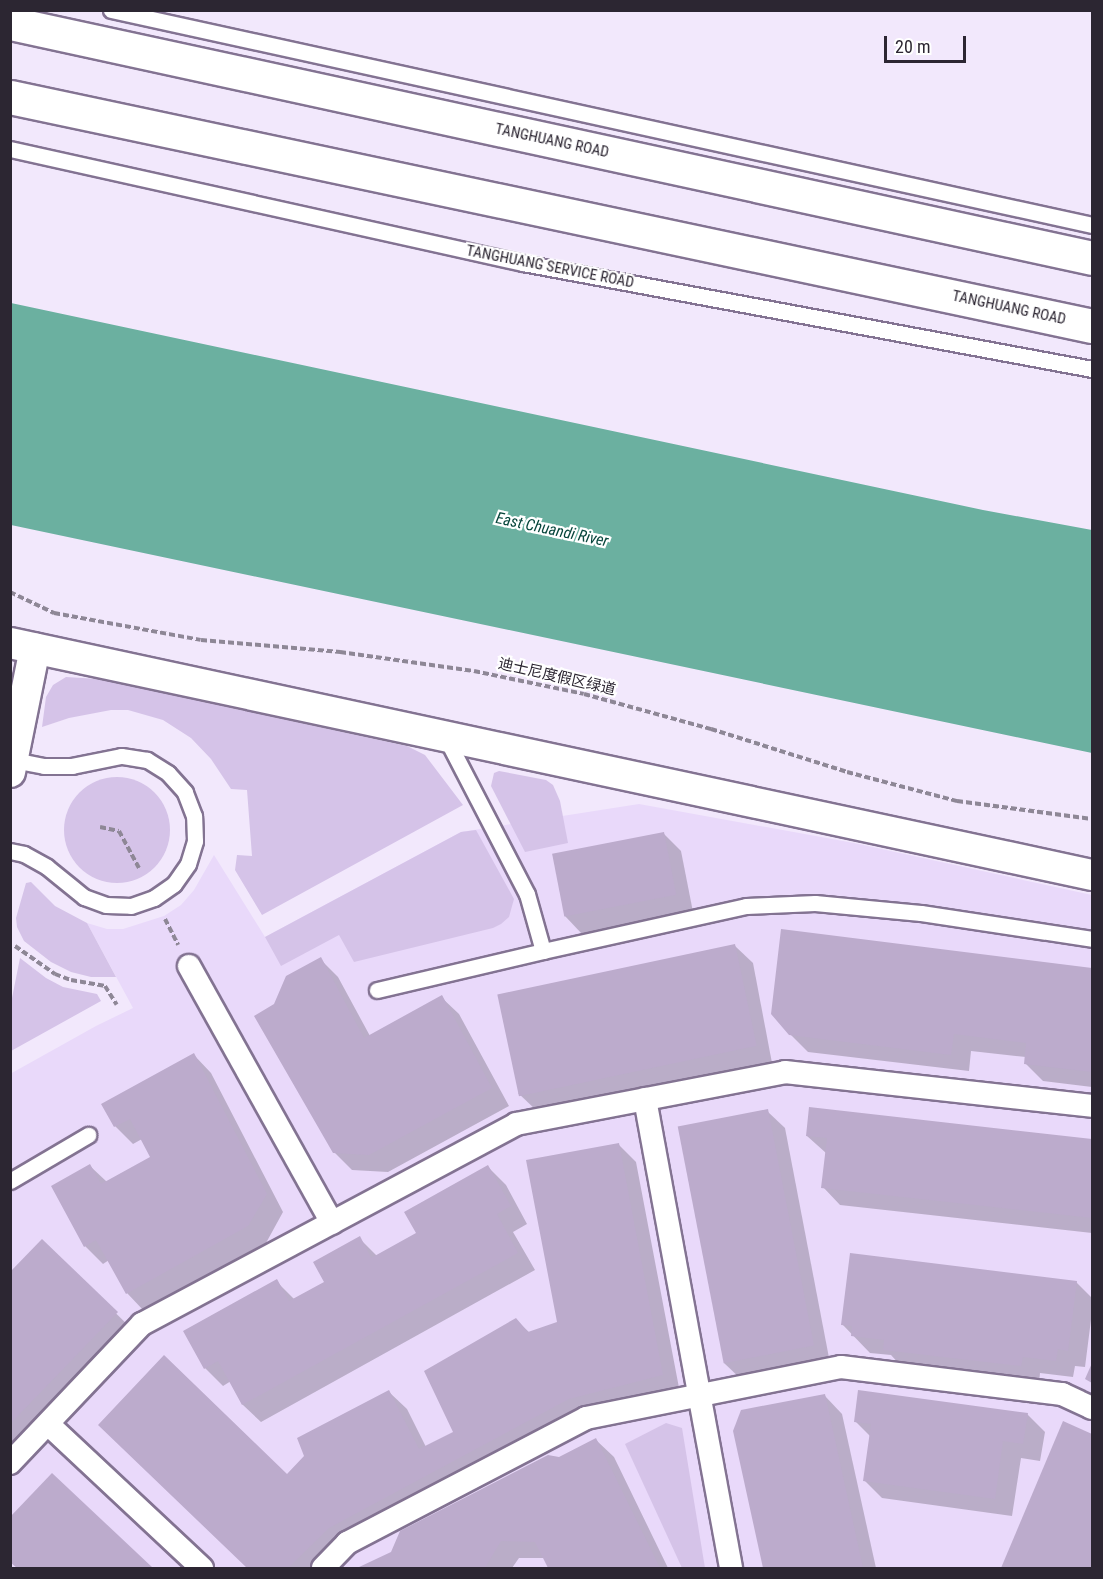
<!DOCTYPE html>
<html>
<head>
<meta charset="utf-8">
<style>
  body { margin:0 }
  #map { position:relative; width:1103px; height:1579px; overflow:hidden; background:#f2e8fc; font-family:"Roboto Condensed","Noto Sans SC",sans-serif }
  div>[style] { position:absolute }
  .built>* { inset:0; background:#e9d9fa }
  .green>* { inset:0; background:#d5c3e8 }
  .round { border-radius:50% }
  .water>* { inset:0; background:#6bb0a0 }
  .shadow>* { inset:0; background:#0003 }
  .building>* { inset:0; background:#bcabcc; transform-origin:0 0 }
  .path>* { height:4px; margin-top:-2px; transform-origin:0; background:repeating-linear-gradient(90deg,#8e8796 0 6px,transparent 0 9px) }
  .roads { filter:drop-shadow(2px 0 #837392) drop-shadow(-2px 0 #837392) drop-shadow(0 2px #837392) drop-shadow(0 -2px #837392) }
  .service>* { height:15px; margin:-7.5px; padding:0 7.5px; transform-origin:7.5px; border-radius:7.5px; background:#fff }
  .pedestrian>* { height:22px; margin:-11px; padding:0 11px; transform-origin:11px; border-radius:11px; background:#fff }
  .minor>* { height:30px; margin:-15px; padding:0 15px; transform-origin:15px; border-radius:15px; background:#fff }
  .secondary>* { height:33px; margin:-16.5px; padding:0 16.5px; transform-origin:16.5px; border-radius:16.5px; background:#fff }
  span { translate:-50% -50%; white-space:nowrap; text-align:center; line-height:1.15; -webkit-text-stroke:4.5px #fff; paint-order:stroke }
  .street-label { font-size:15px; color:#2c2632 }
  .water-label { font-size:16px; color:#07463c; font-style:italic }
  .frame { position:absolute; inset:0; border:12px solid #2c2632; pointer-events:none }
  .scale { position:absolute; left:884px; top:36px; width:82px; height:27px; box-sizing:border-box; border:3px solid #2c2632; border-top:0; padding-left:8px; font-size:18px; line-height:21px; white-space:nowrap; color:#2c2632; -webkit-text-stroke:4px #fff; paint-order:stroke }
</style>
</head>
<body>
<div id="map">
  <div class="built">
    <div style="clip-path:polygon(639px 804px,854px 843px,1092px 895px,1092px 1568px,11px 1568px,10px 1074px,96px 1026px,133px 1008px,87px 923px,107px 929px,123px 929px,164px 916px,181px 905px,194px 890px,214px 855px,265px 937px,461px 832px)"></div>
  </div>
  <div class="green">
    <div style="clip-path:polygon(66px 677px,99px 679px,407px 746px,425px 755px,463px 805px,262px 915px,235px 870px,237px 855px,252px 856px,247px 790px,231px 789px,211px 759px,191px 738px,163px 720px,128px 710px,111px 710px,69px 718px,42px 727px,46px 697px,53px 685px)"></div>
    <div style="clip-path:polygon(499px 771px,546px 780px,553px 785px,560px 801px,568px 843px,525px 852px,491px 786px,494px 773px)"></div>
    <div class="round" style="left:64px;top:777px;width:106px;height:106px"></div>
    <div style="clip-path:polygon(476px 830px,514px 899px,509px 917px,501px 924px,493px 928px,354px 962px,339px 935px,281px 966px,265px 937px,461px 832px)"></div>
    <div style="clip-path:polygon(31px 882px,55px 906px,87px 923px,116px 977px,91px 977px,71px 972px,51px 962px,24px 941px,17px 927px,16px 918px,26px 883px)"></div>
    <div style="clip-path:polygon(20px 958px,46px 978px,63px 987px,97px 994px,101px 1001px,11px 1051px,11px 1003px)"></div>
    <div style="clip-path:polygon(666px 1423px,682px 1428px,705px 1568px,682px 1568px,625px 1444px)"></div>
  </div>
  <div class="water">
    <div style="clip-path:polygon(11px 303px,983px 510px,1092px 530px,1092px 753px,11px 525px)"></div>
  </div>
  <div class="shadow">
    <div style="clip-path:polygon(664px 834px,681px 851px,693px 912px,582px 934px,565px 916px)"></div>
    <div style="clip-path:polygon(783px 931px,1092px 969px,1092px 1087px,1043px 1081px,1025px 1063px,1026px 1057px,971px 1051px,969px 1071px,808px 1052px,790px 1034px)"></div>
    <div style="clip-path:polygon(735px 946px,753px 963px,772px 1063px,536px 1110px,518px 1093px)"></div>
    <div style="clip-path:polygon(320px 959px,338px 977px,370px 1036px,441px 997px,459px 1014px,509px 1106px,388px 1172px,352px 1170px,334px 1152px,275px 1005px)"></div>
    <div style="clip-path:polygon(194px 1055px,211px 1073px,283px 1212px,266px 1243px,144px 1311px,127px 1293px,109px 1260px,103px 1264px,85px 1246px,90px 1166px,107px 1182px,152px 1158px,142px 1139px,133px 1144px,115px 1126px,103px 1104px)"></div>
    <div style="clip-path:polygon(810px 1109px,1092px 1141px,1092px 1233px,840px 1205px,823px 1187px,826px 1153px,807px 1136px)"></div>
    <div style="clip-path:polygon(767px 1111px,785px 1128px,830px 1363px,742px 1380px,724px 1363px)"></div>
    <div style="clip-path:polygon(619px 1145px,636px 1162px,680px 1393px,587px 1416px,323px 1568px,249px 1568px,118px 1443px,287px 1476px,389px 1392px,407px 1409px,426px 1447px,455px 1432px,516px 1320px,530px 1333px,559px 1323px)"></div>
    <div style="clip-path:polygon(488px 1167px,506px 1185px,527px 1224px,513px 1232px,535px 1270px,261px 1422px,243px 1405px,231px 1381px,223px 1386px,205px 1368px,276px 1281px,294px 1299px,326px 1282px,359px 1238px,377px 1256px,418px 1234px)"></div>
    <div style="clip-path:polygon(42px 1241px,134px 1331px,10px 1460px,10px 1274px)"></div>
    <div style="clip-path:polygon(1076px 1282px,1092px 1298px,1092px 1312px,1085px 1367px,1075px 1366px,1073px 1377px,1040px 1373px,1039px 1383px,902px 1367px,891px 1355px,870px 1353px,842px 1324px)"></div>
    <div style="clip-path:polygon(825px 1396px,842px 1414px,876px 1568px,765px 1568px,735px 1431px)"></div>
    <div style="clip-path:polygon(1027px 1414px,1045px 1432px,1040px 1461px,1021px 1458px,1012px 1516px,882px 1498px,865px 1481px,871px 1437px,855px 1421px)"></div>
    <div style="clip-path:polygon(1064px 1423px,1092px 1436px,1092px 1568px,1002px 1568px)"></div>
    <div style="clip-path:polygon(596px 1440px,614px 1457px,668px 1568px,550px 1568px,545px 1558px,519px 1558px,512px 1568px,361px 1568px,393px 1553px)"></div>
    <div style="clip-path:polygon(53px 1475px,151px 1568px,18px 1568px,10px 1561px)"></div>
  </div>
  <div class="building">
    <div style="left:664px;top:832px;width:64px;height:114px;rotate:79deg"></div>
    <div style="clip-path:polygon(781px 929px,1092px 968px,1092px 1072px,1024px 1064px,1026px 1043px,954px 1034px,951px 1055px,789px 1035px,771px 1014px)"></div>
    <div style="left:735px;top:944px;width:104px;height:243px;rotate:78deg"></div>
    <div style="clip-path:polygon(321px 957px,364px 1038px,442px 995px,492px 1088px,369px 1155px,333px 1153px,254px 1016px,274px 1004px,286px 976px)"></div>
    <div style="clip-path:polygon(194px 1053px,267px 1194px,248px 1226px,126px 1294px,96px 1240px,84px 1247px,51px 1186px,90px 1164px,101px 1184px,150px 1157px,130px 1119px,114px 1127px,101px 1104px)"></div>
    <div style="clip-path:polygon(809px 1107px,1092px 1139px,1092px 1218px,821px 1188px,827px 1138px,806px 1136px)"></div>
    <div style="left:768px;top:1109px;width:241px;height:92px;rotate:79deg"></div>
    <div style="clip-path:polygon(619px 1143px,663px 1375px,569px 1399px,329px 1528px,288px 1568px,247px 1568px,98px 1425px,164px 1355px,287px 1474px,304px 1456px,297px 1438px,389px 1390px,419px 1449px,453px 1432px,424px 1371px,516px 1318px,528px 1332px,557px 1322px,526px 1160px)"></div>
    <div style="clip-path:polygon(488px 1165px,511px 1206px,497px 1214px,518px 1253px,242px 1405px,218px 1361px,204px 1369px,183px 1331px,277px 1279px,289px 1301px,324px 1282px,313px 1262px,360px 1236px,371px 1258px,416px 1233px,404px 1212px)"></div>
    <div style="clip-path:polygon(42px 1239px,118px 1312px,10px 1424px,10px 1272px)"></div>
    <div style="clip-path:polygon(850px 1253px,1077px 1281px,1068px 1351px,1058px 1349px,1056px 1361px,1023px 1357px,1021px 1366px,883px 1350px,884px 1340px,851px 1336px,852px 1326px,841px 1325px)"></div>
    <div style="clip-path:polygon(1092px 1363px,1092px 1383px,1085px 1379px)"></div>
    <div style="clip-path:polygon(858px 1390px,1028px 1413px,1023px 1444px,1003px 1441px,995px 1499px,863px 1481px,871px 1424px,854px 1422px)"></div>
    <div style="clip-path:polygon(825px 1394px,863px 1568px,763px 1568px,733px 1431px,741px 1410px)"></div>
    <div style="clip-path:polygon(1063px 1421px,1092px 1434px,1092px 1568px,1001px 1568px)"></div>
    <div style="clip-path:polygon(596px 1438px,660px 1568px,548px 1568px,535px 1542px,501px 1541px,485px 1568px,357px 1568px,391px 1552px,400px 1531px,548px 1455px,559px 1457px)"></div>
    <div style="clip-path:polygon(52px 1473px,153px 1568px,17px 1568px,10px 1562px,10px 1517px)"></div>
  </div>
  <div class="path">
    <div style="left:10px;top:592px;width:49px;rotate:25.5deg"></div>
    <div style="left:54px;top:613px;width:149px;rotate:10.4deg"></div>
    <div style="left:201px;top:640px;width:140px;rotate:4.9deg"></div>
    <div style="left:340px;top:652px;width:135px;rotate:8.1deg"></div>
    <div style="left:474px;top:671px;width:112px;rotate:11.8deg"></div>
    <div style="left:584px;top:694px;width:132px;rotate:15.4deg"></div>
    <div style="left:711px;top:729px;width:143px;rotate:17.5deg"></div>
    <div style="left:847px;top:772px;width:114px;rotate:14.8deg"></div>
    <div style="left:957px;top:801px;width:136px;rotate:7.6deg"></div>
    <div style="left:100px;top:827px;width:19px;rotate:12deg"></div>
    <div style="left:119px;top:831px;width:42px;rotate:61.6deg"></div>
    <div style="left:165px;top:919px;width:29px;rotate:63deg"></div>
    <div style="left:15px;top:946px;width:49px;rotate:35deg"></div>
    <div style="left:55px;top:974px;width:17px;rotate:21deg"></div>
    <div style="left:71px;top:980px;width:35px;rotate:10deg"></div>
    <div style="left:105px;top:986px;width:22px;rotate:58deg"></div>
  </div>
  <div class="roads">
    <div class="service">
      <div style="left:111px;top:10px;width:1004px;rotate:12.36deg"></div>
      <div style="left:10px;top:149px;width:526px;rotate:12.53deg"></div>
      <div style="left:523px;top:263px;width:579px;rotate:10.55deg"></div>
      <div style="left:445px;top:736px;width:178px;rotate:62.6deg"></div>
      <div style="left:527px;top:894px;width:59px;rotate:74.3deg"></div>
      <div style="left:543px;top:951px;width:208px;rotate:-12.5deg"></div>
      <div style="left:746px;top:906px;width:69px;rotate:-2.5deg"></div>
      <div style="left:815px;top:903px;width:106px;rotate:5.4deg"></div>
      <div style="left:921px;top:913px;width:173px;rotate:8.6deg"></div>
      <div style="left:10px;top:851px;width:14px;rotate:12deg"></div>
      <div style="left:24px;top:854px;width:26px;rotate:29deg"></div>
      <div style="left:47px;top:867px;width:48px;rotate:39deg"></div>
      <div style="left:84px;top:897px;width:23px;rotate:20deg"></div>
      <div style="left:106px;top:905px;width:25px;rotate:2deg"></div>
      <div style="left:131px;top:906px;width:24px;rotate:-19deg"></div>
      <div style="left:154px;top:898px;width:24px;rotate:-35deg"></div>
      <div style="left:174px;top:884px;width:24px;rotate:-55deg"></div>
      <div style="left:188px;top:864px;width:24px;rotate:-73deg"></div>
      <div style="left:195px;top:841px;width:25px;rotate:-92deg"></div>
      <div style="left:194px;top:816px;width:26px;rotate:-111deg"></div>
      <div style="left:185px;top:792px;width:25px;rotate:-132deg"></div>
      <div style="left:168px;top:773px;width:25px;rotate:-148deg"></div>
      <div style="left:147px;top:760px;width:26px;rotate:-171deg"></div>
      <div style="left:121px;top:756px;width:50px;rotate:168.5deg"></div>
      <div style="left:72px;top:766px;width:28px;rotate:180deg"></div>
      <div style="left:44px;top:766px;width:32px;rotate:-169deg"></div>
      <div style="left:377px;top:990px;width:171px;rotate:-13.2deg"></div>
      <div style="left:10px;top:1181px;width:91px;rotate:-30.5deg"></div>
    </div>
    <div class="pedestrian">
      <div style="left:189px;top:966px;width:294px;rotate:60.9deg"></div>
      <div style="left:645px;top:1099px;width:477px;rotate:79.6deg"></div>
      <div style="left:48px;top:1424px;width:211px;rotate:43.1deg"></div>
      <div style="left:10px;top:1463px;width:192px;rotate:-46.5deg"></div>
      <div style="left:142px;top:1324px;width:424px;rotate:-28.1deg"></div>
      <div style="left:516px;top:1124px;width:274px;rotate:-10.9deg"></div>
      <div style="left:785px;top:1072px;width:309px;rotate:6.3deg"></div>
      <div style="left:323px;top:1568px;width:35px;rotate:-46deg"></div>
      <div style="left:347px;top:1543px;width:270px;rotate:-27.6deg"></div>
      <div style="left:586px;top:1418px;width:260px;rotate:-11.3deg"></div>
      <div style="left:841px;top:1367px;width:223px;rotate:7deg"></div>
      <div style="left:1062px;top:1394px;width:33px;rotate:25deg"></div>
    </div>
    <div class="minor">
      <div style="left:10px;top:643px;width:1107px;rotate:12.1deg"></div>
      <div style="left:10px;top:772px;width:126px;rotate:-78.6deg"></div>
    </div>
    <div class="secondary">
      <div style="left:10px;top:23px;width:1107px;rotate:12.25deg"></div>
      <div style="left:10px;top:97px;width:1106px;rotate:11.95deg"></div>
    </div>
  </div>
  <div class="street-label">
    <span style="left:552px;top:141px;rotate:12deg">TANGHUANG ROAD</span>
    <span style="left:550px;top:267px;rotate:11deg">TANGHUANG SERVICE ROAD</span>
    <span style="left:1009px;top:308px;rotate:12deg">TANGHUANG ROAD</span>
    <span style="left:557px;top:677px;rotate:13deg">迪士尼度假区绿道</span>
  </div>
  <div class="water-label">
    <span style="left:552px;top:530px;rotate:12deg">East Chuandi River</span>
  </div>
  <div class="frame"></div>
  <div class="scale">20 m</div>
</div>
</body>
</html>
